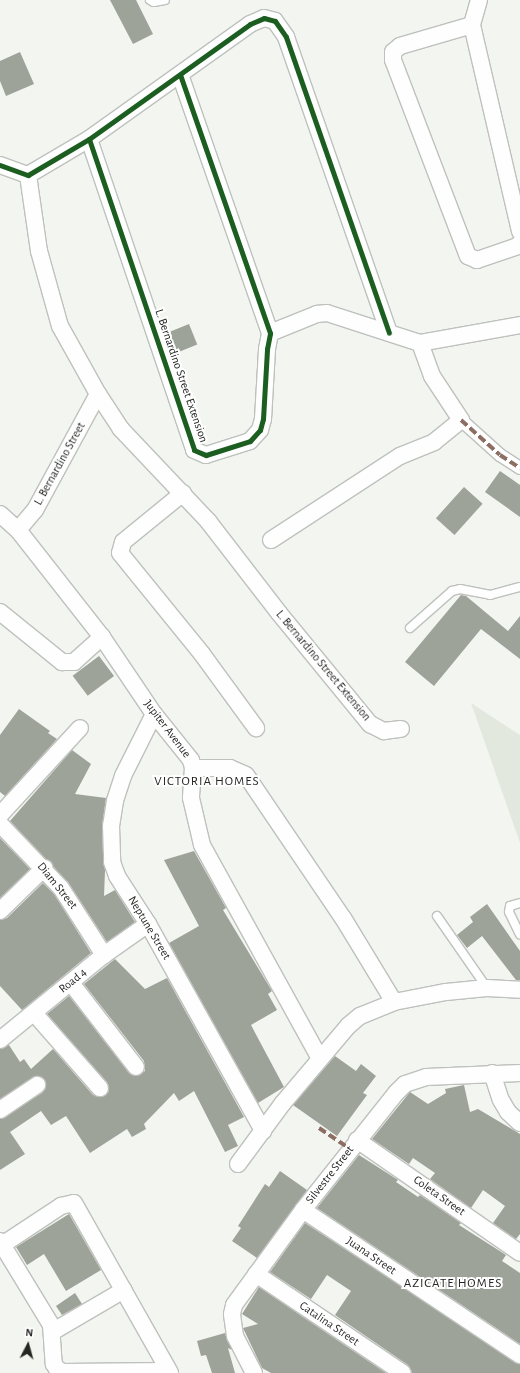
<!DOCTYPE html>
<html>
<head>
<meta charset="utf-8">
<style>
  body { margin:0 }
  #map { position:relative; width:520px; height:1373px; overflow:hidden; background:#f2f5f0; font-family:"Alegreya Sans",sans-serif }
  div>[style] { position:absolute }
  .built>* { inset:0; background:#e2e8de }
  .building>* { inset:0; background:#9da399; transform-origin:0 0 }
  .roads { filter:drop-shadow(1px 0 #bec1bd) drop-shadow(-1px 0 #bec1bd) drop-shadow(0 1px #bec1bd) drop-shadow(0 -1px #bec1bd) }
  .service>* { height:8px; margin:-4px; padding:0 4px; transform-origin:4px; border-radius:4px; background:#fdfefd }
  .pedestrian>* { height:12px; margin:-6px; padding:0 6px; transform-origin:6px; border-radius:6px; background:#fdfefd }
  .minor>* { height:16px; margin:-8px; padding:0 8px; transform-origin:8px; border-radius:8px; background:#fdfefd }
  .quiet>* { height:4px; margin-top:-2px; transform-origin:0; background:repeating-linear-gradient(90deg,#8d6e63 0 8px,transparent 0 12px) }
  .cycleway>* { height:5px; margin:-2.5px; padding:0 2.5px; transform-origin:2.5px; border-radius:2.5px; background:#1b5e20 }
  span { translate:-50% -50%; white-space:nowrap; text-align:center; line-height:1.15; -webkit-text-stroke:4px #fff; paint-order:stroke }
  .street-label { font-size:12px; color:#262725 }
  .neighbourhood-label { font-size:13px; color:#262725; letter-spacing:1px }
  .north { position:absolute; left:8px; top:1325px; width:40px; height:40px; -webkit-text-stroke:3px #fff; paint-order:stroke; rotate:6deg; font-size:11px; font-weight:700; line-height:16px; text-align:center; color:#262725 }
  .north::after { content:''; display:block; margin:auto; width:14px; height:18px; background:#262725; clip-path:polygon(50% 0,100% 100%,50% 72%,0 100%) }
</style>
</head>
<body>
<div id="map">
  <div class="built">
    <div style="clip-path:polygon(471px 703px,520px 735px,520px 843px)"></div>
  </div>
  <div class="building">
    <div style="clip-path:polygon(110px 0,136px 0,153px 34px,133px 44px)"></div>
    <div style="clip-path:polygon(20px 52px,34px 84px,6px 96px,0 81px,0 61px)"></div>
    <div style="left:189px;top:324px;width:22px;height:22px;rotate:68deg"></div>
    <div style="clip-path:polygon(500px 471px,520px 485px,520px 517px,485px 492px)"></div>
    <div style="left:464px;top:487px;width:25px;height:42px;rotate:42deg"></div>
    <div style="clip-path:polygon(461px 595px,466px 596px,508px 631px,520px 616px,520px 659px,481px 629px,434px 686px,405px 662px)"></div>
    <div style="left:99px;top:656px;width:25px;height:33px;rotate:53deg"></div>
    <div style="clip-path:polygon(19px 709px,50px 731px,48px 733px,57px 739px,5px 796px,0 792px,0 735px)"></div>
    <div style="clip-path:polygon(72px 750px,91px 764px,75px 794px,106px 798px,102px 826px,105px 871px,104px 896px,115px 890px,135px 922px,107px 942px,68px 882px,10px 821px)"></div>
    <div style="clip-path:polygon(0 838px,30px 869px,0 898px)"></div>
    <div style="clip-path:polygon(194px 851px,226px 908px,223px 910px,272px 991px,268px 994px,277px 1010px,251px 1025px,284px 1087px,258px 1103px,169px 943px,199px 926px,164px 860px)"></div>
    <div style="clip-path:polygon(43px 883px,54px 894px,91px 953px,22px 1010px,0 986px,0 920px,7px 918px)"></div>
    <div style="clip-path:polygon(487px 904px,520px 951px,520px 980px,516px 980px,482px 936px,467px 948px,457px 935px,473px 922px,470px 917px)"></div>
    <div style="clip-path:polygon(115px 959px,145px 989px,167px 978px,244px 1117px,228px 1125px,238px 1146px,225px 1152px,194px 1091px,179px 1101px,174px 1093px,144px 1124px,146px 1129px,132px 1137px,127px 1129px,90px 1153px,66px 1116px,51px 1125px,41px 1111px,10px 1132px,25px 1154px,0 1170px,0 1119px,42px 1093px,46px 1085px,41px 1077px,36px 1076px,0 1099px,0 1049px,9px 1045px,20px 1062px,24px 1059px,31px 1069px,53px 1049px,93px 1095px,102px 1097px,109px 1091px,107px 1082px,47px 1014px,69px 996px,129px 1073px,137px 1076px,145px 1071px,144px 1061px,84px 984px)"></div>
    <div style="clip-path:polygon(335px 1056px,356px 1071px,361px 1064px,376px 1076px,363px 1093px,367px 1095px,337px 1136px,293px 1105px)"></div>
    <div style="clip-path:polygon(464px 1085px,470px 1112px,478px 1109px,520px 1134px,520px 1234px,516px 1239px,493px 1223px,505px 1206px,483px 1190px,471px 1208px,430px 1179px,435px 1173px,413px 1158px,409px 1164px,372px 1139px,410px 1092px,428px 1104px,446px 1093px,445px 1089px)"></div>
    <div style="clip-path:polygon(359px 1155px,398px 1180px,396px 1182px,418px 1197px,420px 1195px,461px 1223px,459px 1225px,506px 1255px,502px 1261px,520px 1273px,520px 1344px,317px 1208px)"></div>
    <div style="clip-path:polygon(280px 1171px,307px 1190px,257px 1258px,232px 1241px,241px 1228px,238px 1226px,265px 1184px,269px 1187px)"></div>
    <div style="clip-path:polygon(69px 1214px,101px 1270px,66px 1291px,44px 1254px,27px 1265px,16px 1247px)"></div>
    <div style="clip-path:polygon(305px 1223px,520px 1364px,520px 1373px,412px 1373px,408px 1365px,335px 1315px,351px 1291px,327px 1275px,311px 1299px,270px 1272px)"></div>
    <div style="clip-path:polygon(259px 1287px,300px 1315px,386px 1373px,271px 1373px,262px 1368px,243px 1328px,258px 1324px,242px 1314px)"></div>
    <div style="clip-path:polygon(75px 1293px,82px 1304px,62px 1315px,56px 1306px)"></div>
    <div style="clip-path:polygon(225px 1333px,232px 1350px,228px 1348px,235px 1373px,212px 1373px,206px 1355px,201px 1356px,197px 1341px)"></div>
  </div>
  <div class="roads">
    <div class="service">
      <div style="left:150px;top:0;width:4px;rotate:27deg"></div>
      <div style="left:154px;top:2px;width:11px;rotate:-10deg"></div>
      <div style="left:410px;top:628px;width:56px;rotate:-41.4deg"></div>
      <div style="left:452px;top:591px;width:8px;rotate:-14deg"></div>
      <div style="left:460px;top:589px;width:31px;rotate:11deg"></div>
      <div style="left:490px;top:595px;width:31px;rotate:-15deg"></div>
      <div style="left:520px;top:903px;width:10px;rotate:163deg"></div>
      <div style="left:510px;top:906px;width:6px;rotate:99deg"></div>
      <div style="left:509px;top:912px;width:25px;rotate:64deg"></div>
      <div style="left:437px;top:916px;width:88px;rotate:55.2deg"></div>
    </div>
    <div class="pedestrian">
      <div style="left:461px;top:420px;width:52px;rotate:41.9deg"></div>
      <div style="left:500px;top:455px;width:24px;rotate:33deg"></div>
    </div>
    <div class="minor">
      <div style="left:479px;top:0;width:26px;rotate:106deg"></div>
      <div style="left:472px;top:25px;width:75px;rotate:163.7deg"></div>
      <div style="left:400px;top:46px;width:9px;rotate:139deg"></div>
      <div style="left:393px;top:52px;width:8px;rotate:90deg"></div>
      <div style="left:393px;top:60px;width:210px;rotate:69.1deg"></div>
      <div style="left:468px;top:256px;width:10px;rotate:24deg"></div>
      <div style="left:477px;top:260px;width:43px;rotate:-18.9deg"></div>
      <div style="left:518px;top:246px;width:4px;rotate:-56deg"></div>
      <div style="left:472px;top:25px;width:212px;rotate:76.9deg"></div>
      <div style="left:89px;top:139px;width:328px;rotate:71.3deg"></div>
      <div style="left:194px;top:450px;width:13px;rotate:23deg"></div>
      <div style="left:206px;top:455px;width:46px;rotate:-17.7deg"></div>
      <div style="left:250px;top:441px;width:15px;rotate:-48deg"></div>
      <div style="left:260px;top:430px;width:11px;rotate:-75deg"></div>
      <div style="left:263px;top:419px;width:70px;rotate:-86.7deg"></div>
      <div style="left:267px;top:349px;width:16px;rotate:-79deg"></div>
      <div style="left:270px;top:333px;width:273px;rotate:-109.2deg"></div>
      <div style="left:0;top:165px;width:30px;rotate:20deg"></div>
      <div style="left:28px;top:175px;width:71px;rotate:-30.5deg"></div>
      <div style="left:89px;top:139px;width:198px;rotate:-35.5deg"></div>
      <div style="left:250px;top:24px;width:15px;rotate:-23deg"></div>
      <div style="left:264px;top:18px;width:11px;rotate:15deg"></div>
      <div style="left:275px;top:21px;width:19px;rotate:55deg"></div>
      <div style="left:286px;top:37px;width:313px;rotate:70.8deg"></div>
      <div style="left:28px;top:175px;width:77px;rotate:81.8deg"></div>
      <div style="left:39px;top:251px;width:78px;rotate:74.4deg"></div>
      <div style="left:60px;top:326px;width:78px;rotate:60.8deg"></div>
      <div style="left:98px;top:394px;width:42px;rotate:56.7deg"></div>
      <div style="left:121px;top:429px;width:127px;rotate:46.6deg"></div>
      <div style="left:208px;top:521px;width:116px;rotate:52.3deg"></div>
      <div style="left:279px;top:613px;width:144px;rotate:50.7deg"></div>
      <div style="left:370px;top:724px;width:16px;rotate:27deg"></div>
      <div style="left:384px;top:731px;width:17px;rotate:-7deg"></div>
      <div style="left:270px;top:333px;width:51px;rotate:-22deg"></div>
      <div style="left:317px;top:314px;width:10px;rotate:-6deg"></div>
      <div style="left:327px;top:313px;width:98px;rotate:17.9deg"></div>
      <div style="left:420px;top:343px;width:102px;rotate:-10.2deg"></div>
      <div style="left:183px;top:493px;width:77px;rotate:140.8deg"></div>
      <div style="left:123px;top:542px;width:11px;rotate:105deg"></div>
      <div style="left:120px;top:553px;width:130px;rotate:50.9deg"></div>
      <div style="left:202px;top:654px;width:92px;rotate:53.9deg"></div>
      <div style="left:0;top:514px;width:24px;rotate:42deg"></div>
      <div style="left:18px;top:530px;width:136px;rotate:51.9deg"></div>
      <div style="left:102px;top:637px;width:93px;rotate:56deg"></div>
      <div style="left:154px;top:714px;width:59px;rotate:51.2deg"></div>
      <div style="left:191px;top:760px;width:8px;rotate:76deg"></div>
      <div style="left:193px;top:768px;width:30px;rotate:94deg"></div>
      <div style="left:191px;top:798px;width:48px;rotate:76.8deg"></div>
      <div style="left:202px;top:845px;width:244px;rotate:61.1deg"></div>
      <div style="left:18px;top:530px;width:26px;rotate:-50deg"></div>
      <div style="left:35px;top:510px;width:132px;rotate:-61.5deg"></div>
      <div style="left:271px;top:540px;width:154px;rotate:-33.1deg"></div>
      <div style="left:400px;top:456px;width:37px;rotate:-22deg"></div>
      <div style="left:434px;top:442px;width:35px;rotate:-39deg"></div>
      <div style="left:461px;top:420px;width:53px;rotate:-123.4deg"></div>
      <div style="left:432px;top:376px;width:35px;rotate:-110deg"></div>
      <div style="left:0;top:612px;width:80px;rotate:38.9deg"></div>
      <div style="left:62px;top:662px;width:12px"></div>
      <div style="left:74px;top:662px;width:38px;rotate:-42deg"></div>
      <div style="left:154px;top:714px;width:69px;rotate:116.6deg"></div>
      <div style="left:123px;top:776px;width:26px;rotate:108deg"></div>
      <div style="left:115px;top:801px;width:25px;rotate:99deg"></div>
      <div style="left:111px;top:826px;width:36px;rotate:88deg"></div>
      <div style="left:112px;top:862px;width:15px;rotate:70deg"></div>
      <div style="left:117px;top:876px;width:57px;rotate:57.1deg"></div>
      <div style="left:148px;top:924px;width:237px;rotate:60.9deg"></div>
      <div style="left:193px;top:768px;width:37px"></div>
      <div style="left:230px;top:768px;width:17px;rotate:24deg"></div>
      <div style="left:246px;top:775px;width:173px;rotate:55.9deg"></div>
      <div style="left:343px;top:918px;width:98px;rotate:58.7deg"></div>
      <div style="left:0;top:815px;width:118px;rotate:-47.4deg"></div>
      <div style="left:0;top:824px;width:88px;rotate:46.4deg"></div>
      <div style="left:61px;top:888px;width:80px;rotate:57.3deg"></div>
      <div style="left:0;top:911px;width:62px;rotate:-44.3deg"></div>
      <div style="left:71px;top:983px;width:106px;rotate:52.3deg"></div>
      <div style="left:34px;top:1013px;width:100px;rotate:48.7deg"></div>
      <div style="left:0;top:1040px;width:134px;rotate:-39.3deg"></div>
      <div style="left:104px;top:955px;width:54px;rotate:-35.2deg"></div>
      <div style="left:492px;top:1073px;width:28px;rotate:72deg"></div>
      <div style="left:501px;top:1100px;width:14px;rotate:60deg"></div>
      <div style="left:508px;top:1112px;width:16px;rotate:43deg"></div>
      <div style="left:0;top:1110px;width:45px;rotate:-34deg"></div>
      <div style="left:357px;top:1140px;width:198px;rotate:34.7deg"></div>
      <div style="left:238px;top:1164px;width:76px;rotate:-53.6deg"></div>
      <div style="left:283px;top:1103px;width:101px;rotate:-49.8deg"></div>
      <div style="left:348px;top:1026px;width:16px;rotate:-40deg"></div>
      <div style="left:360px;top:1016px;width:37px;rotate:-22deg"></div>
      <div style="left:394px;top:1002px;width:53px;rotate:-10.9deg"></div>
      <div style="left:446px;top:992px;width:41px;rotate:-5.6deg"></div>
      <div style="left:487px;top:988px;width:33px;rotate:3deg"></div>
      <div style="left:303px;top:1210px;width:261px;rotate:33.8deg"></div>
      <div style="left:0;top:1241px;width:98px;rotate:58.7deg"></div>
      <div style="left:51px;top:1325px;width:39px;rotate:86deg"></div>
      <div style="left:54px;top:1364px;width:6px;rotate:59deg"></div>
      <div style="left:57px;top:1369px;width:7px;rotate:27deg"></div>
      <div style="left:63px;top:1372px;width:105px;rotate:-0.5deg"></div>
      <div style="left:2px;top:1245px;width:71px;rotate:-33.5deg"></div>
      <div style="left:61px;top:1206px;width:13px;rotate:-13deg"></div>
      <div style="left:74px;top:1203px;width:195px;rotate:60.5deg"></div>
      <div style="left:256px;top:1274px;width:177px;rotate:34deg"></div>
      <div style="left:52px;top:1332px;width:83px;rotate:-30.3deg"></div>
      <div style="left:254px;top:1373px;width:42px;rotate:-117.2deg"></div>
      <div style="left:235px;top:1336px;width:22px;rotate:-98deg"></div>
      <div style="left:232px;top:1314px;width:9px;rotate:-77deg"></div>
      <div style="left:234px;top:1305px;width:117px;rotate:-54deg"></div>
      <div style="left:303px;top:1210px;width:151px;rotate:-51.5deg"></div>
      <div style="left:397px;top:1092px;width:11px;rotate:-45deg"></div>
      <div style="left:405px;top:1084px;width:22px;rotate:-18deg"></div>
      <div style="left:426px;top:1077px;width:94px;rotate:-2.4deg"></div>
    </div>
  </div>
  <div class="quiet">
    <div style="left:461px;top:420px;width:52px;rotate:41.9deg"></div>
    <div style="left:500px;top:455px;width:24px;rotate:33deg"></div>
    <div style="left:319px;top:1128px;width:37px;rotate:34deg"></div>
  </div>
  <div class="cycleway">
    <div style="left:89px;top:139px;width:328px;rotate:71.3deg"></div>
    <div style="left:194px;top:450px;width:13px;rotate:23deg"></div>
    <div style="left:206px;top:455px;width:46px;rotate:-17.7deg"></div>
    <div style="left:250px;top:441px;width:15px;rotate:-48deg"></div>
    <div style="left:260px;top:430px;width:11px;rotate:-75deg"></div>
    <div style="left:263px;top:419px;width:70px;rotate:-86.7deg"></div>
    <div style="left:267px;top:349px;width:16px;rotate:-79deg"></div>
    <div style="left:270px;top:333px;width:273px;rotate:-109.2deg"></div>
    <div style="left:0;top:165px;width:30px;rotate:20deg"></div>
    <div style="left:28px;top:175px;width:71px;rotate:-30.5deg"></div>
    <div style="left:89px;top:139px;width:198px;rotate:-35.5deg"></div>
    <div style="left:250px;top:24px;width:15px;rotate:-23deg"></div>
    <div style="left:264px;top:18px;width:11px;rotate:15deg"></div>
    <div style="left:275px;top:21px;width:19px;rotate:55deg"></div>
    <div style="left:286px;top:37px;width:313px;rotate:70.8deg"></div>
  </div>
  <div class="street-label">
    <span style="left:181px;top:376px;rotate:71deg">L. Bernardino Street Extension</span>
    <span style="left:60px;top:464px;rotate:-61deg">L. Bernardino Street</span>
    <span style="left:323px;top:666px;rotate:50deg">L. Bernardino Street Extension</span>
    <span style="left:167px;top:729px;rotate:53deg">Jupiter Avenue</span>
    <span style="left:57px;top:886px;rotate:51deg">Diam Street</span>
    <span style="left:149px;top:928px;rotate:59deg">Neptune Street</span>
    <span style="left:73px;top:981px;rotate:-39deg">Road 4</span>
    <span style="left:330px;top:1175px;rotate:-52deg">Silvestre Street</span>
    <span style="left:439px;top:1196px;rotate:35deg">Coleta Street</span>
    <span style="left:371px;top:1256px;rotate:34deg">Juana Street</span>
    <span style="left:329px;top:1324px;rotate:34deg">Catalina Street</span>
  </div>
  <div class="neighbourhood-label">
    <span style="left:207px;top:782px">VICTORIA HOMES</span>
    <span style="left:453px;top:1284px">AZICATE HOMES</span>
  </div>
  <div class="north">N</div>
</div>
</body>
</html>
